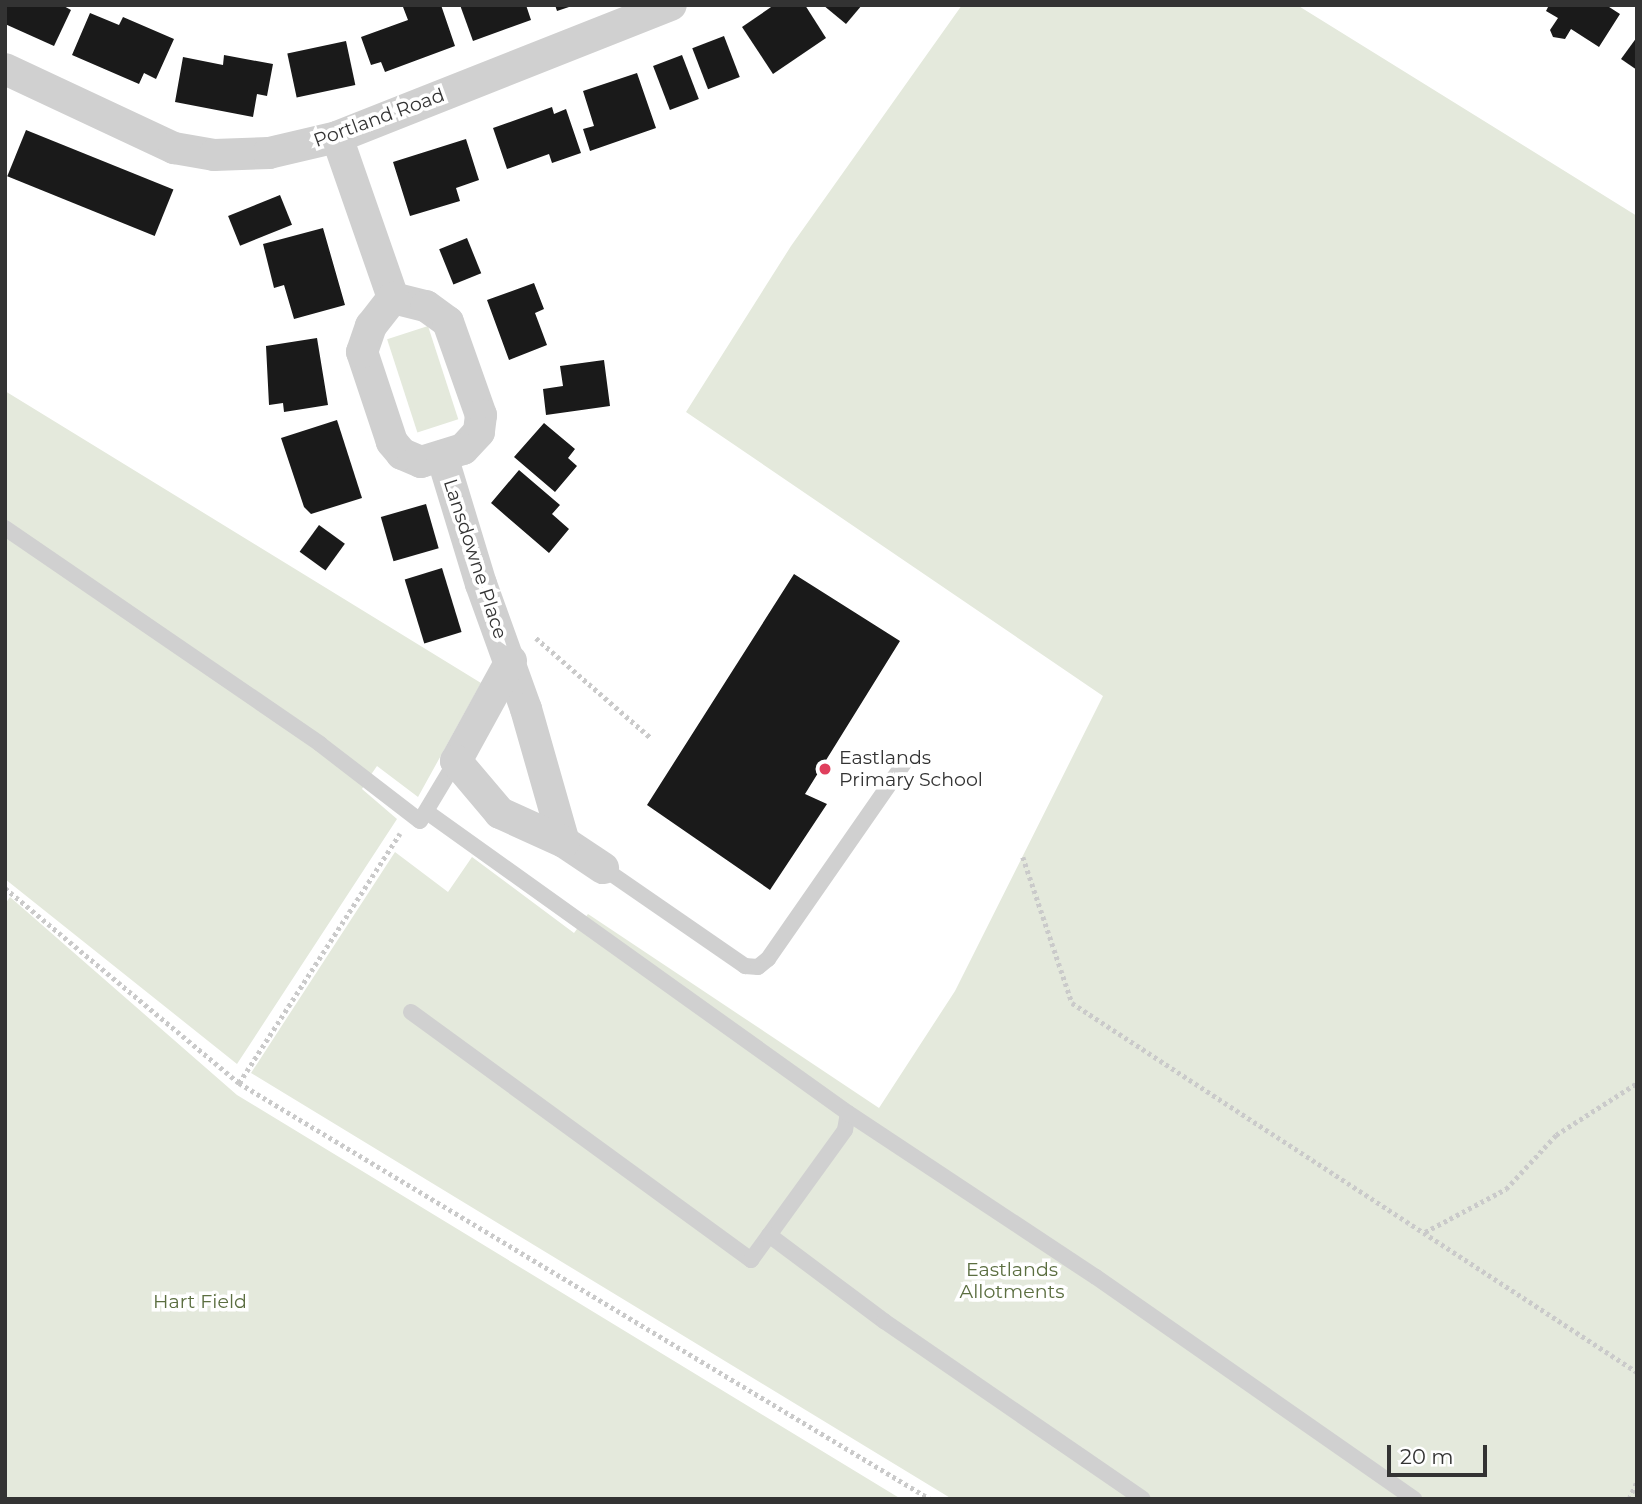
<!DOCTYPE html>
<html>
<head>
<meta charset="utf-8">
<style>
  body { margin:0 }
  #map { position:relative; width:1642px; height:1504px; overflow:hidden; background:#fff; font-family:Montserrat,sans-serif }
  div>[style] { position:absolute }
  .green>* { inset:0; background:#e4e9dc; transform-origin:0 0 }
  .building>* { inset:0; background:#1a1a1a; transform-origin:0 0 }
  .path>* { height:4.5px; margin-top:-2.25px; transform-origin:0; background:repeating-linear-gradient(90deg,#cacaca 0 3.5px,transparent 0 7px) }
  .lane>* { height:16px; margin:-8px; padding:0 8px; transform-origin:8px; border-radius:8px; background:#d0d0d0 }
  .street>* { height:32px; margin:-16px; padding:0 16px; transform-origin:16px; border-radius:16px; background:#d0d0d0 }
  .dots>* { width:19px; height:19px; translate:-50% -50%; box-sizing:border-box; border:4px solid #fff; border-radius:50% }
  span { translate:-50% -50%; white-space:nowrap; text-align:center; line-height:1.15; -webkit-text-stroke:7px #fff; paint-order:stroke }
  .street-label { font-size:19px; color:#333 }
  .poi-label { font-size:19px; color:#333 }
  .left { translate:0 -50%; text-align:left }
  .park-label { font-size:19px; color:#5b6e40 }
  .frame { position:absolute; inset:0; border:7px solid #333; pointer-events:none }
  .scale { position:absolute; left:1387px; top:1445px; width:100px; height:32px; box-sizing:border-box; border:4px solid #333; border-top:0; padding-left:9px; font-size:21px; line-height:24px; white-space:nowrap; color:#333; -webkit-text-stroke:5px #fff; paint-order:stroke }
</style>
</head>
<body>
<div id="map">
  <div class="green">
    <div style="clip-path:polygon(962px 5px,1297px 5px,1637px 216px,1637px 1499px,952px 1499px,251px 1073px,395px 852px,448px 892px,472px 857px,574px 933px,588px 914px,879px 1108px,955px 991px,1103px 696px,686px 412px,791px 246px)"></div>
    <div style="left:428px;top:326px;width:98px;height:43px;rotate:72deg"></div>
    <div style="clip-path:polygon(5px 391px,481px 683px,418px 797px,377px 766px,368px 779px,362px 789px,397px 819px,237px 1064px,5px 879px)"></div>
    <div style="clip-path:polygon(10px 897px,237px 1095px,901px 1499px,5px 1499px,5px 904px)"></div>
  </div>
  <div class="building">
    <div style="clip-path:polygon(5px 5px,62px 5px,71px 10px,54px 46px,5px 24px)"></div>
    <div style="clip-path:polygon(441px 5px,455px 46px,385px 72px,381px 62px,371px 65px,361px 37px,408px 20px,403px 7px)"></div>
    <div style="clip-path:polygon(460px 5px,526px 5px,531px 20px,473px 41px)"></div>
    <div style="clip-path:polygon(555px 5px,572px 5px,572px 6px,557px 11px)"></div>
    <div style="clip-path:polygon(774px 5px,805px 5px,826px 38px,773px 74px,742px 27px)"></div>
    <div style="clip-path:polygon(823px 5px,862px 5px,846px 24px)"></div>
    <div style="clip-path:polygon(1549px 5px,1606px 5px,1620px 14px,1599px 47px,1571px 29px,1565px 39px,1553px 37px,1550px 30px,1558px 18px,1546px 11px)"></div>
    <div style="clip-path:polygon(90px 13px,119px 25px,123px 17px,174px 39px,156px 79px,144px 73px,139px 84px,72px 55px)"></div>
    <div style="left:724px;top:36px;width:44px;height:34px;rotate:69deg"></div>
    <div style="clip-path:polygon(1637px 37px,1637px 70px,1621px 59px)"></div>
    <div style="left:346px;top:41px;width:45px;height:60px;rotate:78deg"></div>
    <div style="clip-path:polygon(224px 55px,273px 64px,267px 96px,257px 94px,253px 117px,175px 102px,183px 57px,223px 65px)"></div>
    <div style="left:682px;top:55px;width:47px;height:31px;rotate:69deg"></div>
    <div style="clip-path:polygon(637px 73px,656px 128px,590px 151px,583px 129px,594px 126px,583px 91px)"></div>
    <div style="clip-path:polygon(552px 107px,554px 114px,566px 109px,581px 153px,552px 163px,549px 154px,507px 169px,493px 128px)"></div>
    <div style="left:26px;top:130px;width:159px;height:50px;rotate:22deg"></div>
    <div style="clip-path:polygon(466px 139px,479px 180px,456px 188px,460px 201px,410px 216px,393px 162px)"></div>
    <div style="left:280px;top:195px;width:32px;height:56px;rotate:68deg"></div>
    <div style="clip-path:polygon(323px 228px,345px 305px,294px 319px,284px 285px,274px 288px,263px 244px)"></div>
    <div style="left:467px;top:238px;width:38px;height:30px;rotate:68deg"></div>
    <div style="clip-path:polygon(534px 283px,544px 309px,535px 313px,547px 345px,509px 360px,487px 300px)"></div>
    <div style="clip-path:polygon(317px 338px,328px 405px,284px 412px,283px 403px,269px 405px,266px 346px)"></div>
    <div style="clip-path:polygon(604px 360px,610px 406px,546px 415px,543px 389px,563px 386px,560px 366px)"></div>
    <div style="clip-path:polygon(337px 420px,362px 498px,311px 514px,304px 507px,281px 438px)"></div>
    <div style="clip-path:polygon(544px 423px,575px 449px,568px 458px,577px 466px,555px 492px,514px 457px)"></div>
    <div style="clip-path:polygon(519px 470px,560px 505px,552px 514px,569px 529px,549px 553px,491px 503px)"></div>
    <div style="left:426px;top:504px;width:46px;height:47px;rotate:74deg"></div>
    <div style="left:319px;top:525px;width:32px;height:33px;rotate:36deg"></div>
    <div style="left:442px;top:568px;width:67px;height:39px;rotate:73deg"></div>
    <div style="clip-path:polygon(794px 574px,900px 641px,805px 794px,827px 804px,770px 890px,647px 805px)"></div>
  </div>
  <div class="path">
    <div style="left:536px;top:638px;width:151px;rotate:41deg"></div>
    <div style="left:1023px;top:857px;width:154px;rotate:71.4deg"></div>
    <div style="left:1072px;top:1003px;width:675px;rotate:33.15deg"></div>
    <div style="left:5px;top:888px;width:305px;rotate:39.8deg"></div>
    <div style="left:239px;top:1083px;width:807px;rotate:31.05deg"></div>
    <div style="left:239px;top:1083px;width:297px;rotate:-57.2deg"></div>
    <div style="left:1425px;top:1232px;width:92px;rotate:-28deg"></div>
    <div style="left:1506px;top:1189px;width:74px;rotate:-47.2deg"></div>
    <div style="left:1556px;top:1135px;width:96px;rotate:-32.7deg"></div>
    <div style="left:1629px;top:1499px;width:20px;rotate:-66deg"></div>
  </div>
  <div class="lane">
    <div style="left:5px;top:528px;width:382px;rotate:34.4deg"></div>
    <div style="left:320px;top:744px;width:126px;rotate:37.6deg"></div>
    <div style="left:420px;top:821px;width:70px;rotate:-59deg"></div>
    <div style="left:603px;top:868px;width:173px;rotate:34.6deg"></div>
    <div style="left:745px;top:966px;width:13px;rotate:4deg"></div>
    <div style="left:758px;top:967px;width:13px;rotate:-39deg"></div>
    <div style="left:768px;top:959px;width:239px;rotate:-55.2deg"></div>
    <div style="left:411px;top:1012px;width:421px;rotate:36.1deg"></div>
    <div style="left:751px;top:1260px;width:160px;rotate:-54.1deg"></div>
    <div style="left:845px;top:1130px;width:17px;rotate:-80deg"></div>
    <div style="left:848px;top:1113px;width:518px;rotate:-144.44deg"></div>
    <div style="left:848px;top:1113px;width:297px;rotate:33.5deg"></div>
    <div style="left:1096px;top:1277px;width:388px;rotate:34.9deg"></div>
    <div style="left:769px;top:1235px;width:144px;rotate:36.8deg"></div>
    <div style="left:884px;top:1321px;width:314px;rotate:34.5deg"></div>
  </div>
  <div class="street">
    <div style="left:5px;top:69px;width:187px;rotate:25.1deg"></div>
    <div style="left:174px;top:148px;width:41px;rotate:9.9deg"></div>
    <div style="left:214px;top:155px;width:55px;rotate:-2.1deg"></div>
    <div style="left:269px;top:153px;width:70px;rotate:-13.2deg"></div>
    <div style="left:337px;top:137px;width:359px;rotate:-21.6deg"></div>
    <div style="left:337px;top:137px;width:170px;rotate:70.8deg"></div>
    <div style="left:393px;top:298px;width:34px;rotate:14deg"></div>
    <div style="left:426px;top:306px;width:27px;rotate:36deg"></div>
    <div style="left:448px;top:322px;width:99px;rotate:70.5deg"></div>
    <div style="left:481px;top:415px;width:17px;rotate:97deg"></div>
    <div style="left:479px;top:432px;width:23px;rotate:133deg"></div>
    <div style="left:463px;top:449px;width:44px;rotate:162.8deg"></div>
    <div style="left:421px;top:462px;width:21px;rotate:-157deg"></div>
    <div style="left:402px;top:454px;width:16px;rotate:-130deg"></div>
    <div style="left:392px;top:442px;width:95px;rotate:-108.4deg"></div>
    <div style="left:362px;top:352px;width:28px;rotate:-71deg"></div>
    <div style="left:371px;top:326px;width:36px;rotate:-52deg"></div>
    <div style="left:442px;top:456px;width:134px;rotate:73.1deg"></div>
    <div style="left:481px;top:584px;width:133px;rotate:70.2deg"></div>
    <div style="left:526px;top:709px;width:138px;rotate:74.1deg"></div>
    <div style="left:564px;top:842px;width:47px;rotate:33.7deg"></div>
    <div style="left:511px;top:661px;width:114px;rotate:118.8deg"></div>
    <div style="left:456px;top:761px;width:68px;rotate:49.8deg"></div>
    <div style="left:500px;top:813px;width:70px;rotate:24.4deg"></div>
  </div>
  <div class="dots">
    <div style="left:825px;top:769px;background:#e03f5d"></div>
  </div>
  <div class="street-label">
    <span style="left:379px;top:118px;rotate:-20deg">Portland Road</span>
    <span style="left:475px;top:559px;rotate:72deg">Lansdowne Place</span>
  </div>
  <div class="poi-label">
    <span class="left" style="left:839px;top:769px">Eastlands<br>Primary School</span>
  </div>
  <div class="park-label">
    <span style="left:1012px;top:1281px">Eastlands<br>Allotments</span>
    <span style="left:200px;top:1302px">Hart Field</span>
  </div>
  <div class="frame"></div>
  <div class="scale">20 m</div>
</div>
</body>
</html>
